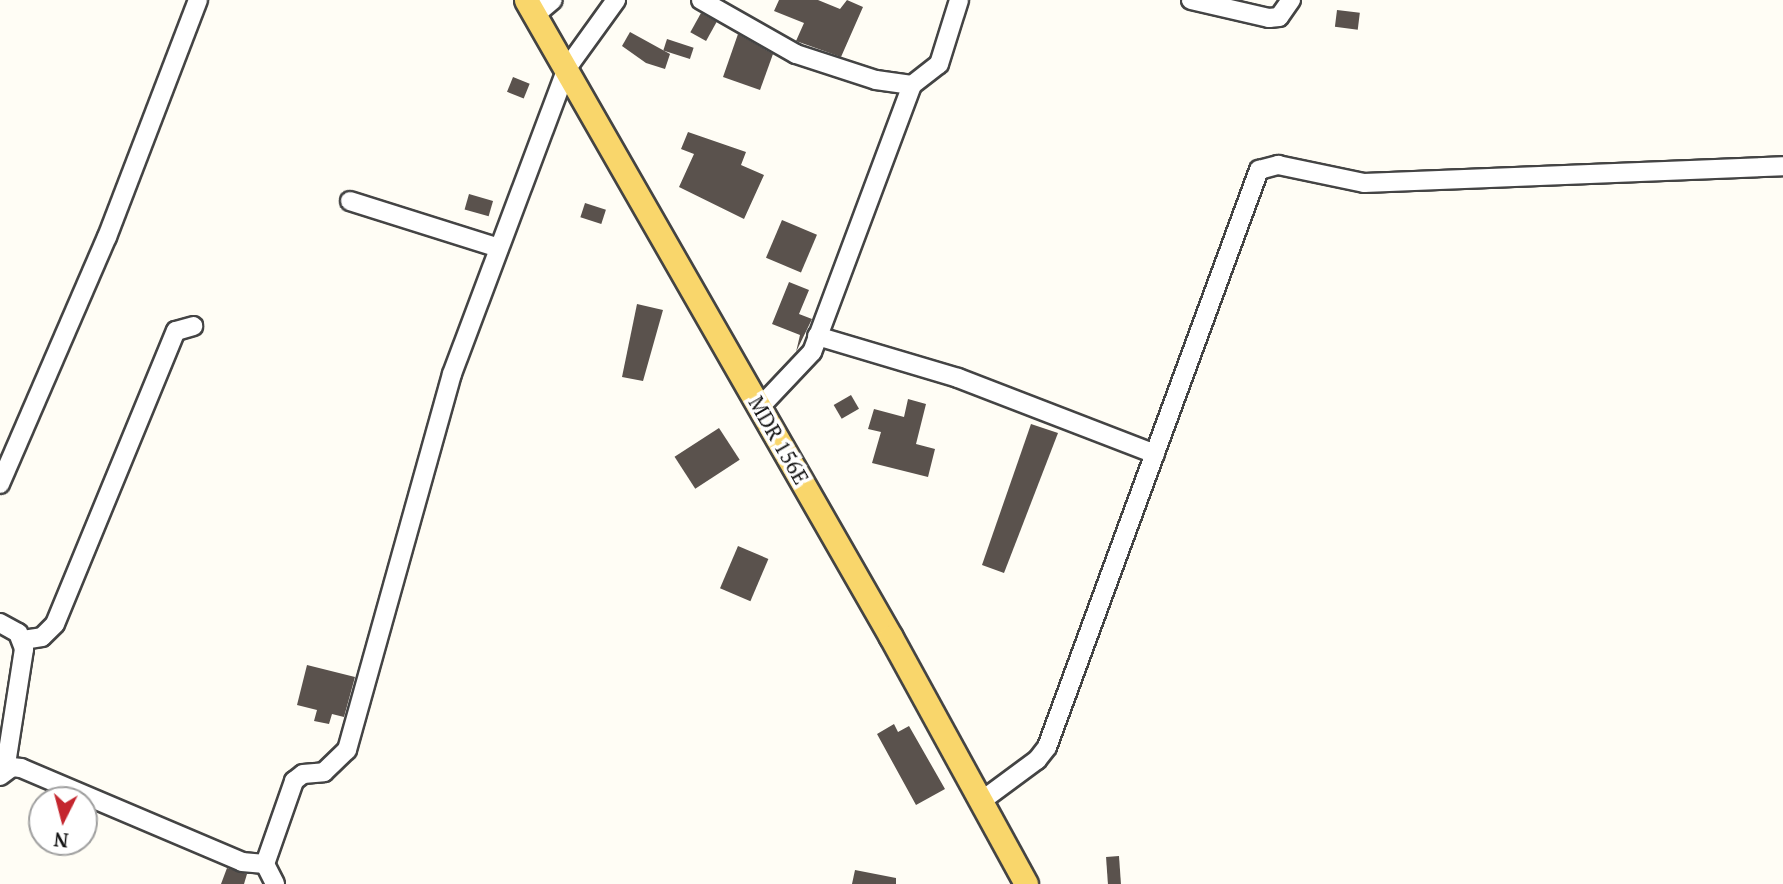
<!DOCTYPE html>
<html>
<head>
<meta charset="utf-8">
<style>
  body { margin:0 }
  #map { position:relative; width:1783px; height:884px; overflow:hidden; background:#fffdf5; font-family:"PT Serif",serif }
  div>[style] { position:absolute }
  .building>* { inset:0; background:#5a524d; transform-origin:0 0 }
  .roads { filter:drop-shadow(2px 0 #444) drop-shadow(-2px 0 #444) drop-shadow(0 2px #444) drop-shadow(0 -2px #444) }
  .minor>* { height:18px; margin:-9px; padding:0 9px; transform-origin:9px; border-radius:9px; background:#fff }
  .major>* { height:23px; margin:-11.5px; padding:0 11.5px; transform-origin:11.5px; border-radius:11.5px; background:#f9d66b }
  span { translate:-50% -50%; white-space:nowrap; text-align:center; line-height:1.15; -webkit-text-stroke:7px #fff; paint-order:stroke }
  .street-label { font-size:21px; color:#111 }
  .north { position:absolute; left:28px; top:786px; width:70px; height:70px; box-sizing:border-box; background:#fff; border:2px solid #a0a0a0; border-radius:50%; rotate:186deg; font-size:19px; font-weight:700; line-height:28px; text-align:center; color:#111 }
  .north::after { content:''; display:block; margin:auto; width:24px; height:32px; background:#c4262e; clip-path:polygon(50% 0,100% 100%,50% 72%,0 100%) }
</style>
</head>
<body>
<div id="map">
  <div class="building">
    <div style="clip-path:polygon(779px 0,818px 0,840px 9px,847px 0,863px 7px,841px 57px,796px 41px,804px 23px,774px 11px)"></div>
    <div style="left:1337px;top:10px;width:23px;height:17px;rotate:7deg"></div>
    <div style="left:701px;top:13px;width:18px;height:22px;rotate:29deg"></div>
    <div style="clip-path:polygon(630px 32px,670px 54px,665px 69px,646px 63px,622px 46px)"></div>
    <div style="clip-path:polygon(738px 34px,773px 54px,760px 90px,723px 77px)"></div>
    <div style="left:667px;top:39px;width:28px;height:12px;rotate:18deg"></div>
    <div style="left:513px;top:77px;width:18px;height:16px;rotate:22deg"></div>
    <div style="clip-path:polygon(688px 132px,746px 152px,741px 165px,764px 175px,744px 219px,679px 187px,694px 154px,681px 149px)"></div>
    <div style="left:469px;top:194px;width:25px;height:16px;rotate:16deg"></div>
    <div style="left:585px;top:203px;width:22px;height:15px;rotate:18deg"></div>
    <div style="left:782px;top:220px;width:38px;height:41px;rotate:23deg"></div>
    <div style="clip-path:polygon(789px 282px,809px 290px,799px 314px,812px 319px,796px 352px,800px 335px,772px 324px)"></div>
    <div style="clip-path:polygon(637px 304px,663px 310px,643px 381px,622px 377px)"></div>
    <div style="left:851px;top:395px;width:16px;height:20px;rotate:60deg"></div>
    <div style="clip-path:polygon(908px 399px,926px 404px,916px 444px,935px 449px,928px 477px,872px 463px,881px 432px,868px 429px,874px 409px,904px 417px)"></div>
    <div style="clip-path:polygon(1031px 424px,1058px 433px,1004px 573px,982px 565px)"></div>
    <div style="left:719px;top:428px;width:38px;height:53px;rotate:57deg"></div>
    <div style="left:738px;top:546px;width:33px;height:46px;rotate:23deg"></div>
    <div style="clip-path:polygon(307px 665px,355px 677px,344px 717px,332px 714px,329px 724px,314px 721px,317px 710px,297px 705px)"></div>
    <div style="clip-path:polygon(894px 724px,898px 732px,909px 726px,945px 789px,916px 805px,877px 734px)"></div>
    <div style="left:1119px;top:856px;width:28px;height:13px;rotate:86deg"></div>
    <div style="clip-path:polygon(227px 868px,247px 874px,244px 884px,221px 884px)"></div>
    <div style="clip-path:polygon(855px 870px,896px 878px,896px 884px,852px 884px)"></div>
  </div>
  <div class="roads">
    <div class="minor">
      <div style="left:701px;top:0;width:109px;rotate:29.6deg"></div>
      <div style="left:796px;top:54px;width:84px;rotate:18deg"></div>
      <div style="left:876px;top:80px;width:36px;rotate:8deg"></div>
      <div style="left:912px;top:85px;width:285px;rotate:110.5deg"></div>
      <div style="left:812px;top:352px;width:76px;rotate:133.4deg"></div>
      <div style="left:1191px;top:0;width:80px;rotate:13deg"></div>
      <div style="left:1269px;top:18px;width:10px;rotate:-6deg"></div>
      <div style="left:1279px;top:17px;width:21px;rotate:-55deg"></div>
      <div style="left:535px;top:15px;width:23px;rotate:-40deg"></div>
      <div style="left:912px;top:85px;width:34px;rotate:-38deg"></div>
      <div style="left:939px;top:64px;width:67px;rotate:-72.6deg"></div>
      <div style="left:350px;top:201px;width:156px;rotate:17.5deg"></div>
      <div style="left:817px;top:336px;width:147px;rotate:16.6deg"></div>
      <div style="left:958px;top:378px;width:211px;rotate:21.1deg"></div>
      <div style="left:0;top:484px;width:269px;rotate:-66.6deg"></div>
      <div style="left:107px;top:237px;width:254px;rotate:-69deg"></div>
      <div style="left:0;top:623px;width:21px;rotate:29deg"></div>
      <div style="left:18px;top:633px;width:17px;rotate:69deg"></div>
      <div style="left:24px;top:649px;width:122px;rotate:98.9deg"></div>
      <div style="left:23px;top:640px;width:19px;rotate:-9deg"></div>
      <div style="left:42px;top:637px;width:18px;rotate:-45deg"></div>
      <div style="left:55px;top:624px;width:317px;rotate:-67.6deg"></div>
      <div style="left:176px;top:331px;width:18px;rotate:-16deg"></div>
      <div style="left:0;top:776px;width:15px;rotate:-37deg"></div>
      <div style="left:12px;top:767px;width:9px;rotate:6deg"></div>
      <div style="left:21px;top:768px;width:240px;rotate:23deg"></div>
      <div style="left:242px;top:862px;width:23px;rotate:5deg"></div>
      <div style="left:265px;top:864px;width:88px;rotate:-70.7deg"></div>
      <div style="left:294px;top:781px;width:11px;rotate:-38deg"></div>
      <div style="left:303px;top:774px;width:21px;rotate:-5deg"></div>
      <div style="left:324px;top:772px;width:32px;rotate:-44deg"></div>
      <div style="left:347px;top:750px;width:390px;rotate:-74.4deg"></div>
      <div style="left:452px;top:374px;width:327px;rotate:-69.4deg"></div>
      <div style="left:567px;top:68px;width:84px;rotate:-54.2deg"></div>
      <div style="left:980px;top:802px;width:71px;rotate:-36.4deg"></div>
      <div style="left:1037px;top:760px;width:16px;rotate:-52deg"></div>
      <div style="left:1047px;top:747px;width:615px;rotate:-69.83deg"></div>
      <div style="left:1259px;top:170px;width:20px;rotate:-15deg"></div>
      <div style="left:1278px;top:165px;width:88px;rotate:11.8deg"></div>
      <div style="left:1364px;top:183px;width:419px;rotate:-2.3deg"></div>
      <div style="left:265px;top:864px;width:22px;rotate:63deg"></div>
    </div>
    <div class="major">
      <div style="left:526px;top:0;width:734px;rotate:60.19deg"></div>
      <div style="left:891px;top:637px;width:281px;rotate:61.3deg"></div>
    </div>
  </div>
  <div class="street-label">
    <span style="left:779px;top:440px;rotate:60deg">MDR 156E</span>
  </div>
  <div class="north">N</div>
</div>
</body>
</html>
